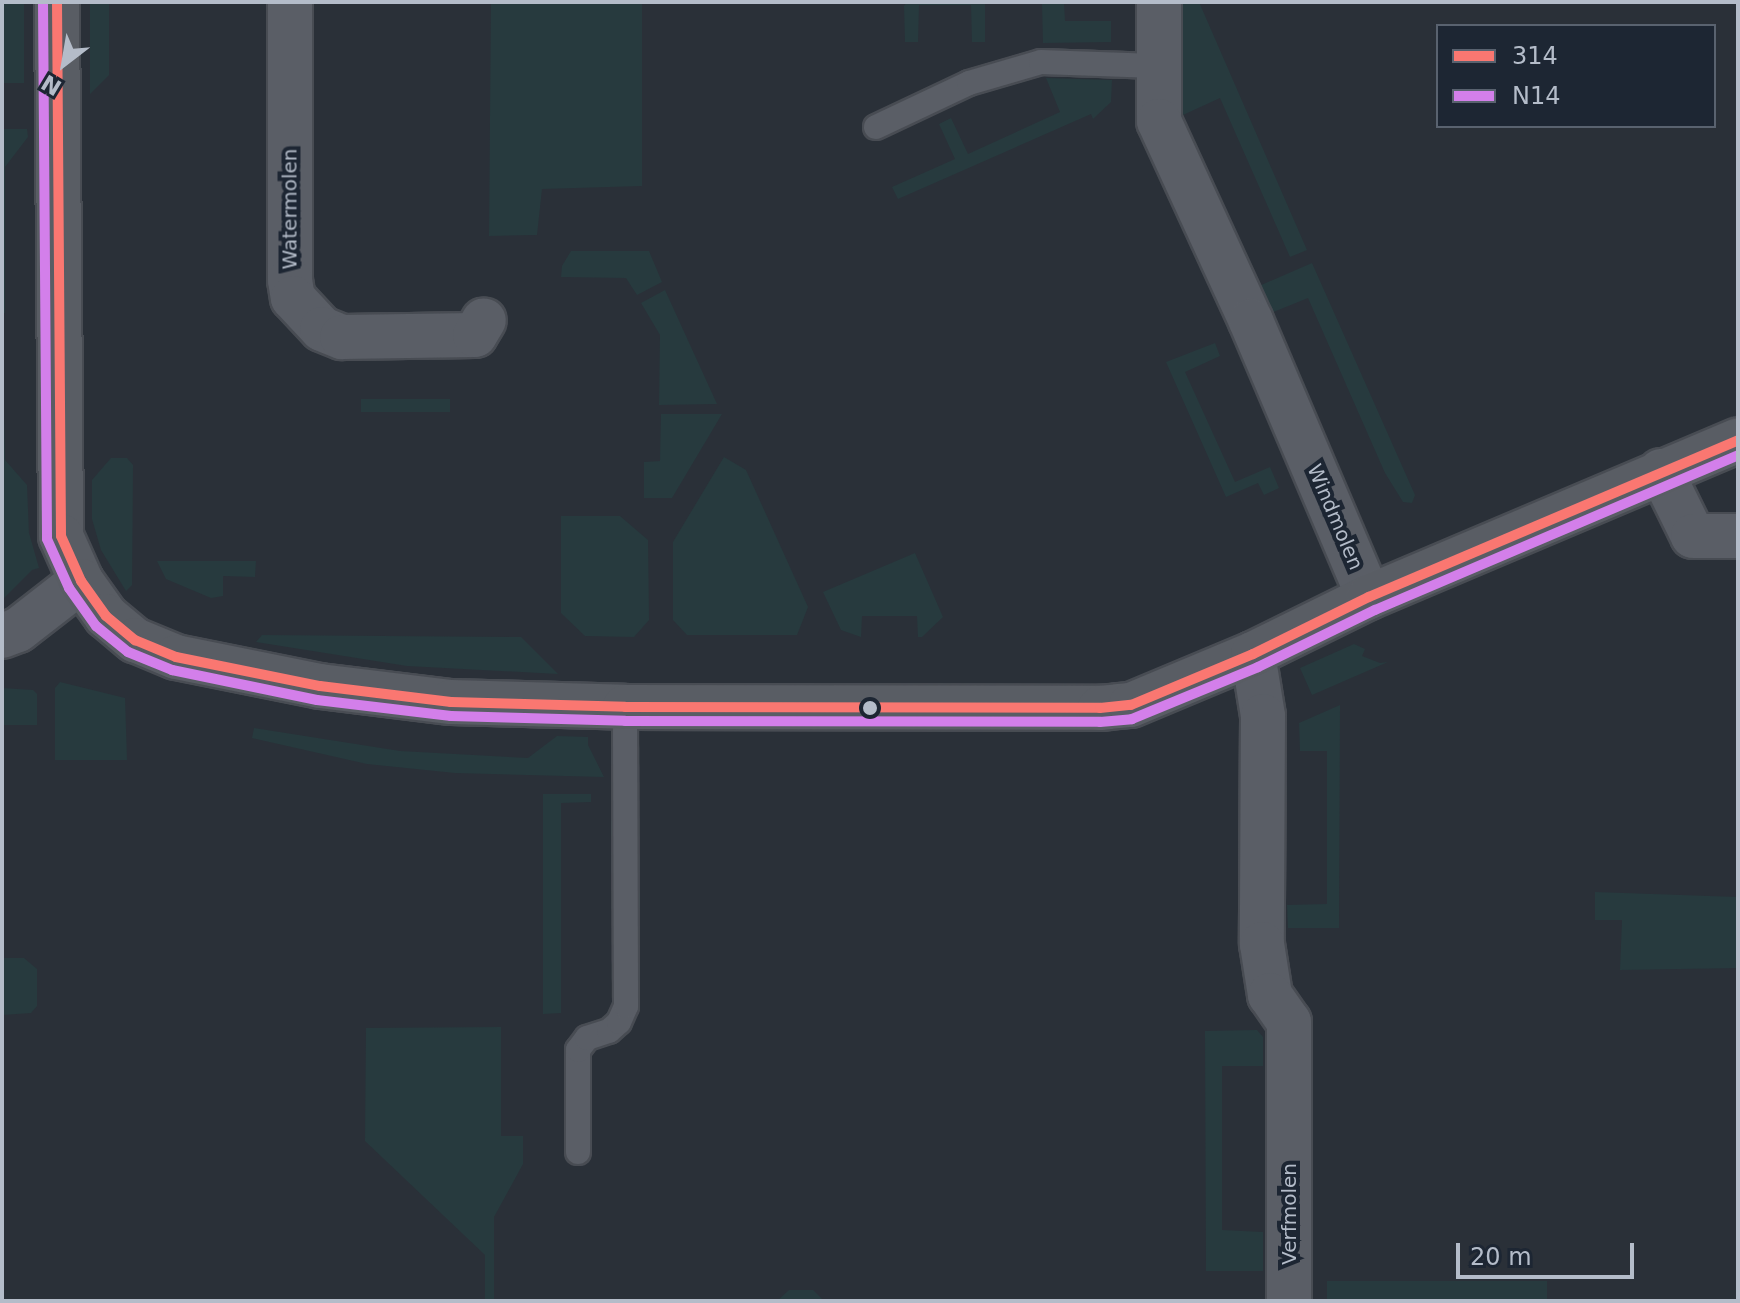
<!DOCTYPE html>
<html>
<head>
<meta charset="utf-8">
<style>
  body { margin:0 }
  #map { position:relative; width:1740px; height:1303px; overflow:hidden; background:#2a3038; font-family:"DejaVu Sans",sans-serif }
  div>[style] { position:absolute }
  .green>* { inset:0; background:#273a3e; transform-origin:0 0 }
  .roads { filter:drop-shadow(2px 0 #484c53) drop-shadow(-2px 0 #484c53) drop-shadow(0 2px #484c53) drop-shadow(0 -2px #484c53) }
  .lane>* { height:24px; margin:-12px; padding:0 12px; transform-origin:12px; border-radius:12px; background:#5a5e66 }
  .street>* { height:44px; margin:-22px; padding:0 22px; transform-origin:22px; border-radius:22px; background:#5a5e66 }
  .secondary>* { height:44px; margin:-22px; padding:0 22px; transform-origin:22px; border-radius:22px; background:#595d64 }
  .bus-1>* { height:10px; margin:-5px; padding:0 5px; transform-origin:5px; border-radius:5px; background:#fa7771 }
  .bus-2>* { height:10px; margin:-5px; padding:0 5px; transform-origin:5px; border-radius:5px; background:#d37fea }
  .dots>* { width:22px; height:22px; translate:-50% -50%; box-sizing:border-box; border:4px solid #1d2633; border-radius:50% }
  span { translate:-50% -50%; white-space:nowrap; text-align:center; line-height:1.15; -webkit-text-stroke:8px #1d2633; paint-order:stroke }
  .street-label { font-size:20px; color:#b4bcc9 }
  .frame { position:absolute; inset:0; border:4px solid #b4bcc9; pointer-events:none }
  .legend { position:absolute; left:1436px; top:24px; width:280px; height:104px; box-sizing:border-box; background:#1d2633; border:2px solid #59626f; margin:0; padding:10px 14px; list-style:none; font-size:24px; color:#b4bcc9 }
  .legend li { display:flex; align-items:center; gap:16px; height:40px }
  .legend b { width:40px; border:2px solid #59626f }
  .north { position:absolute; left:24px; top:24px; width:80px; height:80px; -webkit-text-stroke:6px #1d2633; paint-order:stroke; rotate:211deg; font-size:22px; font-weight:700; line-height:32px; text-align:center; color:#b4bcc9 }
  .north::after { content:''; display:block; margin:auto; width:28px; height:36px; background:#b4bcc9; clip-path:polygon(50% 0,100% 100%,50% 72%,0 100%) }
  .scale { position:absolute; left:1456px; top:1243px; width:178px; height:36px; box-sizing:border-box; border:4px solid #b4bcc9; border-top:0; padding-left:10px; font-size:24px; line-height:28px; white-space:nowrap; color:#b4bcc9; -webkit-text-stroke:6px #1d2633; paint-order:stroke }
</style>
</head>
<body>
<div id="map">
  <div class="green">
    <div style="left:2px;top:2px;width:22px;height:81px"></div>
    <div style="clip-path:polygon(90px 2px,109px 2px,109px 75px,90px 94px)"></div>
    <div style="clip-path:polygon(491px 2px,642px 2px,642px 186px,542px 189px,537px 235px,489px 236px)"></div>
    <div style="clip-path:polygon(907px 2px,1064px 2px,1065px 21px,1111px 21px,1111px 42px,1043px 43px,1042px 4px,985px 4px,985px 42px,972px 42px,971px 5px,919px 5px,918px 42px,905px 42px,904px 6px)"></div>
    <div style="clip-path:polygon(1183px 2px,1199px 2px,1307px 250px,1290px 257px,1220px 98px,1183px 115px)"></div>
    <div style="clip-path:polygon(1046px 78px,1112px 80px,1111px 102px,1093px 119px,1091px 114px,898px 199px,892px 187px,955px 159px,939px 124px,951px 118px,968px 154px,1060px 112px)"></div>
    <div style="clip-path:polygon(2px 129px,27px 129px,28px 137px,5px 167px,5px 313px,2px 313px)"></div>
    <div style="clip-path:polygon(571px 251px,649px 251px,662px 282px,637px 295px,626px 278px,561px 277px,562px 266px)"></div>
    <div style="clip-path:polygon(1312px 263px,1415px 495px,1412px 503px,1403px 502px,1385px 473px,1308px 298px,1271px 313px,1259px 286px)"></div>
    <div style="clip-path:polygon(665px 290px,717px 404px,659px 405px,660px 335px,641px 303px)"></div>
    <div style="clip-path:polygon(2px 322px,5px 460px,27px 485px,29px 533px,39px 568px,32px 570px,2px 600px)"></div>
    <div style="clip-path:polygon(1215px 343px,1220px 356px,1185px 372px,1235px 482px,1270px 467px,1279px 488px,1264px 495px,1258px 483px,1226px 497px,1166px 362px)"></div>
    <div style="left:361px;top:399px;width:89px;height:13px"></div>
    <div style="clip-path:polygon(661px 414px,722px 414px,672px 498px,644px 498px,644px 462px,660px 461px)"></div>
    <div style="clip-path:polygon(724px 457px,746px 470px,808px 607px,797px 635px,687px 635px,673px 620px,673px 542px)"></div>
    <div style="clip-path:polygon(111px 458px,127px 458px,133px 465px,132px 585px,126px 591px,101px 550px,92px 519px,92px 480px)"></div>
    <div style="clip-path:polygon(561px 516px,620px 516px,648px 540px,649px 620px,634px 637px,585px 636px,561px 613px)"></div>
    <div style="clip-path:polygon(915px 553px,943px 617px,922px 637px,918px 637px,917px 616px,862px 616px,861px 637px,841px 630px,823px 592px)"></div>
    <div style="clip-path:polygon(157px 561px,256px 561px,255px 577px,223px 576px,223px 596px,211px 598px,166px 579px)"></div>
    <div style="clip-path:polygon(262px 635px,521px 637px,558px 674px,407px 666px,256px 642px)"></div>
    <div style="clip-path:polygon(1354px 644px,1365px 649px,1362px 656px,1380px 663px,1388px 662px,1312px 695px,1300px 668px)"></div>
    <div style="clip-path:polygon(60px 682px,125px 698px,127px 760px,55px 760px,55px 688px)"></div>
    <div style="clip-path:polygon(2px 688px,33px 690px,37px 694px,37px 725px,2px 725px)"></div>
    <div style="clip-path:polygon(1340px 705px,1339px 928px,1288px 928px,1287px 905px,1327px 904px,1327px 751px,1300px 751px,1299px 723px)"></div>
    <div style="clip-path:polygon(254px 728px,400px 751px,528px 758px,557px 736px,588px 737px,588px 745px,604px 777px,455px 773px,367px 764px,252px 738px)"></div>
    <div style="clip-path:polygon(543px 794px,591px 794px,591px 802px,561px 803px,561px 1013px,543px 1014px)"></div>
    <div style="clip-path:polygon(1595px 892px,1738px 897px,1738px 968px,1620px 970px,1622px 920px,1595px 920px)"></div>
    <div style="clip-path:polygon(2px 958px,24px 958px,37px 969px,37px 1006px,31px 1013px,2px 1015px)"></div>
    <div style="clip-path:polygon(501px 1027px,501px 1136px,523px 1136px,523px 1164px,494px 1217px,494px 1301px,485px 1301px,485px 1255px,365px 1141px,366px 1028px)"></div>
    <div style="clip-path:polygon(1257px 1030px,1263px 1037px,1263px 1066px,1222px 1066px,1222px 1230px,1263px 1232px,1263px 1271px,1206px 1271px,1205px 1031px)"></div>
    <div style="left:1327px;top:1281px;width:220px;height:20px"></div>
    <div style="clip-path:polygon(789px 1290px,813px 1290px,824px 1301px,777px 1301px)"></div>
  </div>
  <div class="roads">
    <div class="lane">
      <div style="left:876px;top:127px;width:103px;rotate:-25.3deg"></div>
      <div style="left:969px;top:83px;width:75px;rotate:-16.3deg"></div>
      <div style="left:1041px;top:62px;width:115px;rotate:2deg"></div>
      <div style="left:578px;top:1152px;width:102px;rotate:-90deg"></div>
      <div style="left:578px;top:1050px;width:15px;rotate:-53deg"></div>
      <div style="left:587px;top:1038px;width:23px;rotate:-18deg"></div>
      <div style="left:609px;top:1031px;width:13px;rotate:-42deg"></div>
      <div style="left:619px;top:1022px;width:17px;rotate:-66deg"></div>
      <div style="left:626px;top:1006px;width:299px;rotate:-90.2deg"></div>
    </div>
    <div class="street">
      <div style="left:290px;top:2px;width:278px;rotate:90deg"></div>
      <div style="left:290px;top:280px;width:18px;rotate:81deg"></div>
      <div style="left:293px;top:298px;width:42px;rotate:46.9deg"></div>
      <div style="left:322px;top:329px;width:22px;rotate:22deg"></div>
      <div style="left:342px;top:337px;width:133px;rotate:-0.9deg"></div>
      <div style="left:475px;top:335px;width:17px;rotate:-59deg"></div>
      <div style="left:1159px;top:2px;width:119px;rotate:90deg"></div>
      <div style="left:1159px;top:121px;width:220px;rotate:65.3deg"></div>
      <div style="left:1251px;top:321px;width:300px;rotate:66.9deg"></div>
      <div style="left:1661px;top:471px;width:72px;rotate:63.8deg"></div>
      <div style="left:1693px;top:536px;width:45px"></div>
      <div style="left:2px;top:636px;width:17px;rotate:-21deg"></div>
      <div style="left:18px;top:630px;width:80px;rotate:-37.9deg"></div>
      <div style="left:1253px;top:654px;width:63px;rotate:80.8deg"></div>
      <div style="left:1263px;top:716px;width:228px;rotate:90.3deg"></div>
      <div style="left:1262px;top:944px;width:52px;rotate:81.1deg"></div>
      <div style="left:1270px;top:995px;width:33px;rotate:55deg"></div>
      <div style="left:1289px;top:1022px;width:279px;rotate:90deg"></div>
    </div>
    <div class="secondary">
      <div style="left:57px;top:2px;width:534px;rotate:89.57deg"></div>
      <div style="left:61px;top:536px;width:49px;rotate:66deg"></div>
      <div style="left:81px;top:581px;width:43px;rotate:54.5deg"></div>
      <div style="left:106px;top:616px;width:38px;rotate:40deg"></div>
      <div style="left:135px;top:640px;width:44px;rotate:22.5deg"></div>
      <div style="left:176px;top:657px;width:147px;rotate:11.4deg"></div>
      <div style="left:320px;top:686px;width:132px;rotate:7deg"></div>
      <div style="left:451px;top:702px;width:174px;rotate:1.6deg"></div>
      <div style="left:625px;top:707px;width:475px;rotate:0.1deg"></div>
      <div style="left:1100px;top:708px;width:31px;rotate:-6deg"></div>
      <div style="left:1131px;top:705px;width:132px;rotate:-22.7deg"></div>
      <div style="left:1253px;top:654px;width:129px;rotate:-26.2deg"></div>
      <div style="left:1369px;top:597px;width:401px;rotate:-23deg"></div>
    </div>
  </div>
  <div class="bus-1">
    <div style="left:57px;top:2px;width:534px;rotate:89.57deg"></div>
    <div style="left:61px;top:536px;width:49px;rotate:66deg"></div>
    <div style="left:81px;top:581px;width:43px;rotate:54.5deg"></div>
    <div style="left:106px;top:616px;width:38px;rotate:40deg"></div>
    <div style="left:135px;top:640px;width:44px;rotate:22.5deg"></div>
    <div style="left:176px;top:657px;width:147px;rotate:11.4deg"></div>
    <div style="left:320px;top:686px;width:132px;rotate:7deg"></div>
    <div style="left:451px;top:702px;width:174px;rotate:1.6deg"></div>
    <div style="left:625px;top:707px;width:475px;rotate:0.1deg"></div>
    <div style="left:1100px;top:708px;width:31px;rotate:-6deg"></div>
    <div style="left:1131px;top:705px;width:132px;rotate:-22.7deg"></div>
    <div style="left:1253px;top:654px;width:129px;rotate:-26.2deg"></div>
    <div style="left:1369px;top:597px;width:401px;rotate:-23deg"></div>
  </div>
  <div class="bus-2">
    <div style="left:43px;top:2px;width:537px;rotate:89.57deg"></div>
    <div style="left:47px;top:539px;width:54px;rotate:65.8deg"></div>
    <div style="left:69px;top:588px;width:47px;rotate:54.6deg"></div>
    <div style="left:96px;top:626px;width:41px;rotate:39.1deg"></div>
    <div style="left:128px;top:652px;width:48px;rotate:22.2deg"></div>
    <div style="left:172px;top:670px;width:148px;rotate:11.7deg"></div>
    <div style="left:317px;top:700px;width:135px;rotate:6.8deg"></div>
    <div style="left:451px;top:716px;width:174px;rotate:1.6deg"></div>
    <div style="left:625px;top:721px;width:475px;rotate:0.1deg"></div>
    <div style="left:1100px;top:722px;width:32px;rotate:-5deg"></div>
    <div style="left:1132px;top:719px;width:136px;rotate:-22.4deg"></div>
    <div style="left:1258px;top:667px;width:130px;rotate:-26deg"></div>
    <div style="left:1375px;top:610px;width:395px;rotate:-23.1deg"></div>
  </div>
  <div class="dots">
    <div style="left:870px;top:708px;background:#b4bcc9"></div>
  </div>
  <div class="street-label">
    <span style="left:290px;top:209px;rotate:-90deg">Watermolen</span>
    <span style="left:1335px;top:517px;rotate:67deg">Windmolen</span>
    <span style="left:1289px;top:1214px;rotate:-90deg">Verfmolen</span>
  </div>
  <div class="frame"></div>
  <ul class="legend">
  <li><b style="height:10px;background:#fa7771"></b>314</li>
  <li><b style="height:10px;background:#d37fea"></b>N14</li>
  </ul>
  <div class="north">N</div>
  <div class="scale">20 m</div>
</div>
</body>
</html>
